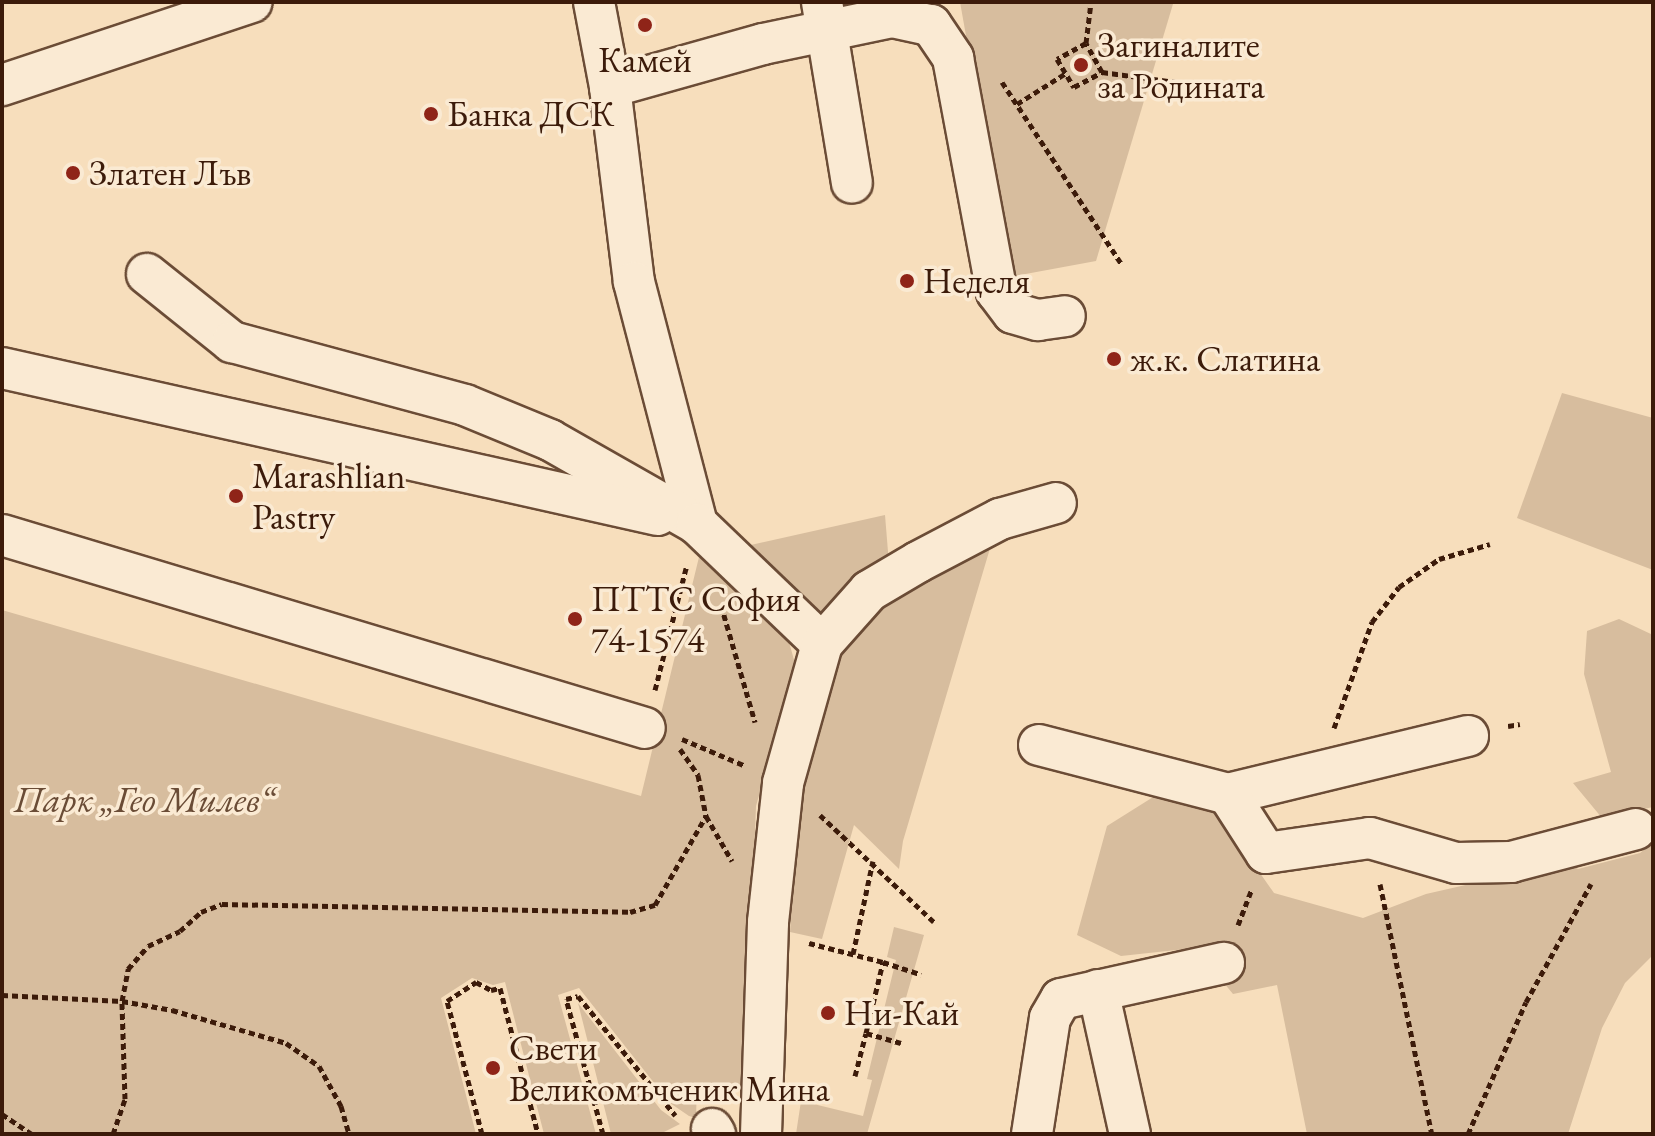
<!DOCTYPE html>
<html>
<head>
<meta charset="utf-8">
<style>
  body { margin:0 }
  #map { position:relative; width:1655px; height:1136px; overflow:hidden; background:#f7debc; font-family:"EB Garamond",serif }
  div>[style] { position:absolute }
  .green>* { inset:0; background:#d7bd9e }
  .path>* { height:5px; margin-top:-2.5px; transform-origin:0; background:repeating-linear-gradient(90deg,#3c1b0a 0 6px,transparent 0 10px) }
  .roads { filter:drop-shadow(2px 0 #6b4c36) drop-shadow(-2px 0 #6b4c36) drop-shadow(0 2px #6b4c36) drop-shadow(0 -2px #6b4c36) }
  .minor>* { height:40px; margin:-20px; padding:0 20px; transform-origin:20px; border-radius:20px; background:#faead3 }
  .dots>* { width:22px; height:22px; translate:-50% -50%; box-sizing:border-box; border:4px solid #faead3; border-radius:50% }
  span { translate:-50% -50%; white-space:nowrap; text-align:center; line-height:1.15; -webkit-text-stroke:7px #faead3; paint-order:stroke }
  .poi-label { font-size:36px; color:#3c1b0a }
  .left { translate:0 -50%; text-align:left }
  .park-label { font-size:36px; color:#6a4c36; font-style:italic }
  .frame { position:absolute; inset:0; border:4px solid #3c1b0a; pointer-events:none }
</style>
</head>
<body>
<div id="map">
  <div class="green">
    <div style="clip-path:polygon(960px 2px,1173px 4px,1096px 261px,1009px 277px)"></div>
    <div style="clip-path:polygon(1562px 393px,1653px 418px,1653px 570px,1517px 518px)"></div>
    <div style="clip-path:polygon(885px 515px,889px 564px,825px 613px,803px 607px,742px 547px)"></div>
    <div style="clip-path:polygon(991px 545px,903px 841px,899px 869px,854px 825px,822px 939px,790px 932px,802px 747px,843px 649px,869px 604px)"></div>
    <div style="clip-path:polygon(699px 557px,789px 642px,796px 667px,756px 806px,746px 1085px,697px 1084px,696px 1118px,689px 1116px,670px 1103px,579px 988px,558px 995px,596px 1134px,544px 1134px,505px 982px,493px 985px,472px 978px,441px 998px,476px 1134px,2px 1134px,2px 610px,641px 796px)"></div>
    <div style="clip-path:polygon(1619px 619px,1653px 635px,1653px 807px,1602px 818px,1573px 783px,1611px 772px,1584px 674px,1587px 631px)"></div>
    <div style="clip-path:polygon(1158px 794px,1213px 806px,1274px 893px,1363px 918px,1426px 894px,1566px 862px,1578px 869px,1640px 853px,1653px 843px,1653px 955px,1625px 983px,1602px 1028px,1568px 1134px,1307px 1134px,1277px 985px,1233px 994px,1195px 948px,1121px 956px,1077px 935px,1107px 826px)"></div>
    <div style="clip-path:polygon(894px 927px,924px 935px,867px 1134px,796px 1134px,801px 1101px,863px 1116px,872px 1080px,867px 1079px,896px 960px,887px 957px)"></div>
    <div style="clip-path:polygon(578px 1003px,661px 1110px,680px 1124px,660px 1134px,611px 1134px)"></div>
  </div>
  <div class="path">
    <div style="left:1086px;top:43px;width:33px;rotate:151deg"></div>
    <div style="left:1057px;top:59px;width:33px;rotate:59deg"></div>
    <div style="left:1074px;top:87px;width:32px;rotate:-28deg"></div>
    <div style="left:1102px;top:72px;width:33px;rotate:-119deg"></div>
    <div style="left:1086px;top:43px;width:41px;rotate:-83deg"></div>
    <div style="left:1102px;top:72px;width:74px;rotate:7.8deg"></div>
    <div style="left:1002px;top:82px;width:219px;rotate:56.7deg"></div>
    <div style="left:1017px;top:104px;width:58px;rotate:-32.3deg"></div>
    <div style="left:721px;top:605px;width:122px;rotate:73.8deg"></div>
    <div style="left:655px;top:690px;width:126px;rotate:-75.7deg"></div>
    <div style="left:1508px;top:726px;width:12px;rotate:-9deg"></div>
    <div style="left:1334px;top:728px;width:113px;rotate:-70.3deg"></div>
    <div style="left:1372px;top:622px;width:44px;rotate:-52.4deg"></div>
    <div style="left:1399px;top:587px;width:49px;rotate:-35deg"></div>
    <div style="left:1439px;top:559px;width:53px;rotate:-16.4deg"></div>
    <div style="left:682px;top:739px;width:69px;rotate:22.9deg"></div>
    <div style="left:680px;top:749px;width:32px;rotate:55deg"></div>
    <div style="left:698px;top:775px;width:42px;rotate:79deg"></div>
    <div style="left:706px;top:816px;width:52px;rotate:60deg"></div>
    <div style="left:820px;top:815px;width:156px;rotate:43.2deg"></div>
    <div style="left:1380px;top:884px;width:255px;rotate:78.3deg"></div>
    <div style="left:1238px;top:925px;width:39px;rotate:-69deg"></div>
    <div style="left:809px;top:943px;width:76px;rotate:14.4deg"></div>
    <div style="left:853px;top:954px;width:95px;rotate:-77.9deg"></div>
    <div style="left:2px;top:995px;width:120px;rotate:2.9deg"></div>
    <div style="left:122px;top:1001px;width:51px;rotate:10.2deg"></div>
    <div style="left:172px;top:1010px;width:119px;rotate:16.1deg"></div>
    <div style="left:286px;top:1043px;width:40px;rotate:34.9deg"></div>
    <div style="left:319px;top:1066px;width:46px;rotate:61.2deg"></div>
    <div style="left:341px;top:1106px;width:29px;rotate:74deg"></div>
    <div style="left:901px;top:1043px;width:36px;rotate:-164deg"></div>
    <div style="left:866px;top:1033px;width:73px;rotate:-76.5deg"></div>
    <div style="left:883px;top:962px;width:40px;rotate:18deg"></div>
    <div style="left:855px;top:1076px;width:44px;rotate:-75.7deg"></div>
    <div style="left:2px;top:1114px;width:36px;rotate:34deg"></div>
    <div style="left:113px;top:1134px;width:37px;rotate:-71deg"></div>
    <div style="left:125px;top:1099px;width:98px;rotate:-91.8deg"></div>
    <div style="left:122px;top:1001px;width:33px;rotate:-79deg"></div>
    <div style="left:128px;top:969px;width:30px;rotate:-49deg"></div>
    <div style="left:148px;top:946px;width:35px;rotate:-25deg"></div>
    <div style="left:180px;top:931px;width:28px;rotate:-42deg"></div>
    <div style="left:201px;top:912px;width:22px;rotate:-21deg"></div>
    <div style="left:222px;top:904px;width:408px;rotate:1.1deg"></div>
    <div style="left:630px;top:912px;width:26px;rotate:-16deg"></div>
    <div style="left:655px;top:905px;width:103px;rotate:-60.2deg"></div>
    <div style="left:482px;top:1134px;width:138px;rotate:-104.7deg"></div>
    <div style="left:447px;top:1001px;width:35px;rotate:-33deg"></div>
    <div style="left:476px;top:982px;width:17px;rotate:28deg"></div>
    <div style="left:491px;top:990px;width:9px;rotate:-13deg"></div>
    <div style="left:500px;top:988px;width:151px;rotate:75.4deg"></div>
    <div style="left:603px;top:1134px;width:140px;rotate:-105.3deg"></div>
    <div style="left:566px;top:999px;width:12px;rotate:-14deg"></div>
    <div style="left:578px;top:996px;width:154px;rotate:50.8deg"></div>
    <div style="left:1468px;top:1134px;width:144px;rotate:-66.3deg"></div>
    <div style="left:1526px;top:1002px;width:135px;rotate:-61.2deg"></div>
  </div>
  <div class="roads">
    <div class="minor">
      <div style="left:594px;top:2px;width:86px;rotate:79.3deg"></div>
      <div style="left:610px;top:87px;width:196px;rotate:83deg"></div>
      <div style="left:634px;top:282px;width:250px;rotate:75.4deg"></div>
      <div style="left:822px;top:2px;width:183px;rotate:80.6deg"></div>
      <div style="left:2px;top:85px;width:263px;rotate:-18.4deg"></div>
      <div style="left:610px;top:87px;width:159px;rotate:-15.7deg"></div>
      <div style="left:763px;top:44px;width:132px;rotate:-11.8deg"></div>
      <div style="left:892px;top:17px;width:40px;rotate:12deg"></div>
      <div style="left:931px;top:25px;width:40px;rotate:56deg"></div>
      <div style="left:953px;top:58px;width:238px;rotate:79.4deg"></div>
      <div style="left:997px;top:292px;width:26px;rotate:53deg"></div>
      <div style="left:1013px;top:313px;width:26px;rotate:16deg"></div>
      <div style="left:1038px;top:320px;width:27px;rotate:-8deg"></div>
      <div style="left:147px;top:274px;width:109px;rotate:38.7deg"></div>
      <div style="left:232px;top:342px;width:241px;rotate:15.1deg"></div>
      <div style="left:465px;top:405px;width:92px;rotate:22.4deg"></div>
      <div style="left:550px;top:440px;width:169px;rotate:29.7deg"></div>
      <div style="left:697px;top:524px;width:173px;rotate:43.8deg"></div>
      <div style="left:2px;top:368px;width:672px;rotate:12.63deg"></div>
      <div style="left:2px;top:535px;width:671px;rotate:16.71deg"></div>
      <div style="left:1039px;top:745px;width:195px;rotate:14.5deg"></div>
      <div style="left:1228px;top:794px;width:247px;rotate:-13.6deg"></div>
      <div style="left:1228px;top:794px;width:70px;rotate:57.2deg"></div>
      <div style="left:1266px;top:853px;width:105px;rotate:-8.2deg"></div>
      <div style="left:1370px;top:838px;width:90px;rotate:16.2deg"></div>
      <div style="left:1456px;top:863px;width:55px;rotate:-1deg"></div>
      <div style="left:1511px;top:862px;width:129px;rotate:-14.8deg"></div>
      <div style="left:1098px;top:990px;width:148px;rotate:77.5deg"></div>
      <div style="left:712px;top:1129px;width:6px;rotate:59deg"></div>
      <div style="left:761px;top:1134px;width:212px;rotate:-88.1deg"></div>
      <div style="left:768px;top:922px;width:140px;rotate:-83.8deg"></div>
      <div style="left:783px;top:783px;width:144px;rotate:-74.3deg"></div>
      <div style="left:822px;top:644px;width:71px;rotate:-48.4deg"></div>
      <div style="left:869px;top:591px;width:57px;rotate:-30.6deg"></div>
      <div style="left:918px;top:562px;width:93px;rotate:-27.7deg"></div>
      <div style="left:1000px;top:519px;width:58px;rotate:-15.9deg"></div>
      <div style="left:1032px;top:1134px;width:117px;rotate:-81.2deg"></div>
      <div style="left:1050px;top:1018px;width:22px;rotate:-60deg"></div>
      <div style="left:1061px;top:999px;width:167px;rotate:-12.5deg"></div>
    </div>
  </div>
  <div class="dots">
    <div style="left:645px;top:25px;background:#8f2418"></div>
    <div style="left:1081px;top:65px;background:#8f2418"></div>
    <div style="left:431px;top:114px;background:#8f2418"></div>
    <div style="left:73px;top:173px;background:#8f2418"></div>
    <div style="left:907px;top:281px;background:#8f2418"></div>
    <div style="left:1114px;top:359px;background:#8f2418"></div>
    <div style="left:236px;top:496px;background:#8f2418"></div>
    <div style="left:575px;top:619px;background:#8f2418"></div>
    <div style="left:828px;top:1013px;background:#8f2418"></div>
    <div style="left:493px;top:1068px;background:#8f2418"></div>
  </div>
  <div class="poi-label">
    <span class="left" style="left:1097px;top:65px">Загиналите<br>за Родината</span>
    <span style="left:645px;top:60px">Камей</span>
    <span class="left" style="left:447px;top:114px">Банка ДСК</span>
    <span class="left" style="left:89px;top:173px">Златен Лъв</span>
    <span class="left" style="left:923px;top:281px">Неделя</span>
    <span class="left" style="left:1130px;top:359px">ж.к. Слатина</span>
    <span class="left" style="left:252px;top:496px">Marashlian<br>Pastry</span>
    <span class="left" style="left:591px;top:619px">ПТТС София<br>74-1574</span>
    <span class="left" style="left:844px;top:1013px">Ни-Кай</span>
    <span class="left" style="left:509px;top:1068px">Свети<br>Великомъченик Мина</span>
  </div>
  <div class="park-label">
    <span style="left:144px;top:800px">Парк „Гео Милев“</span>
  </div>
  <div class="frame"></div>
</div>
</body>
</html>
